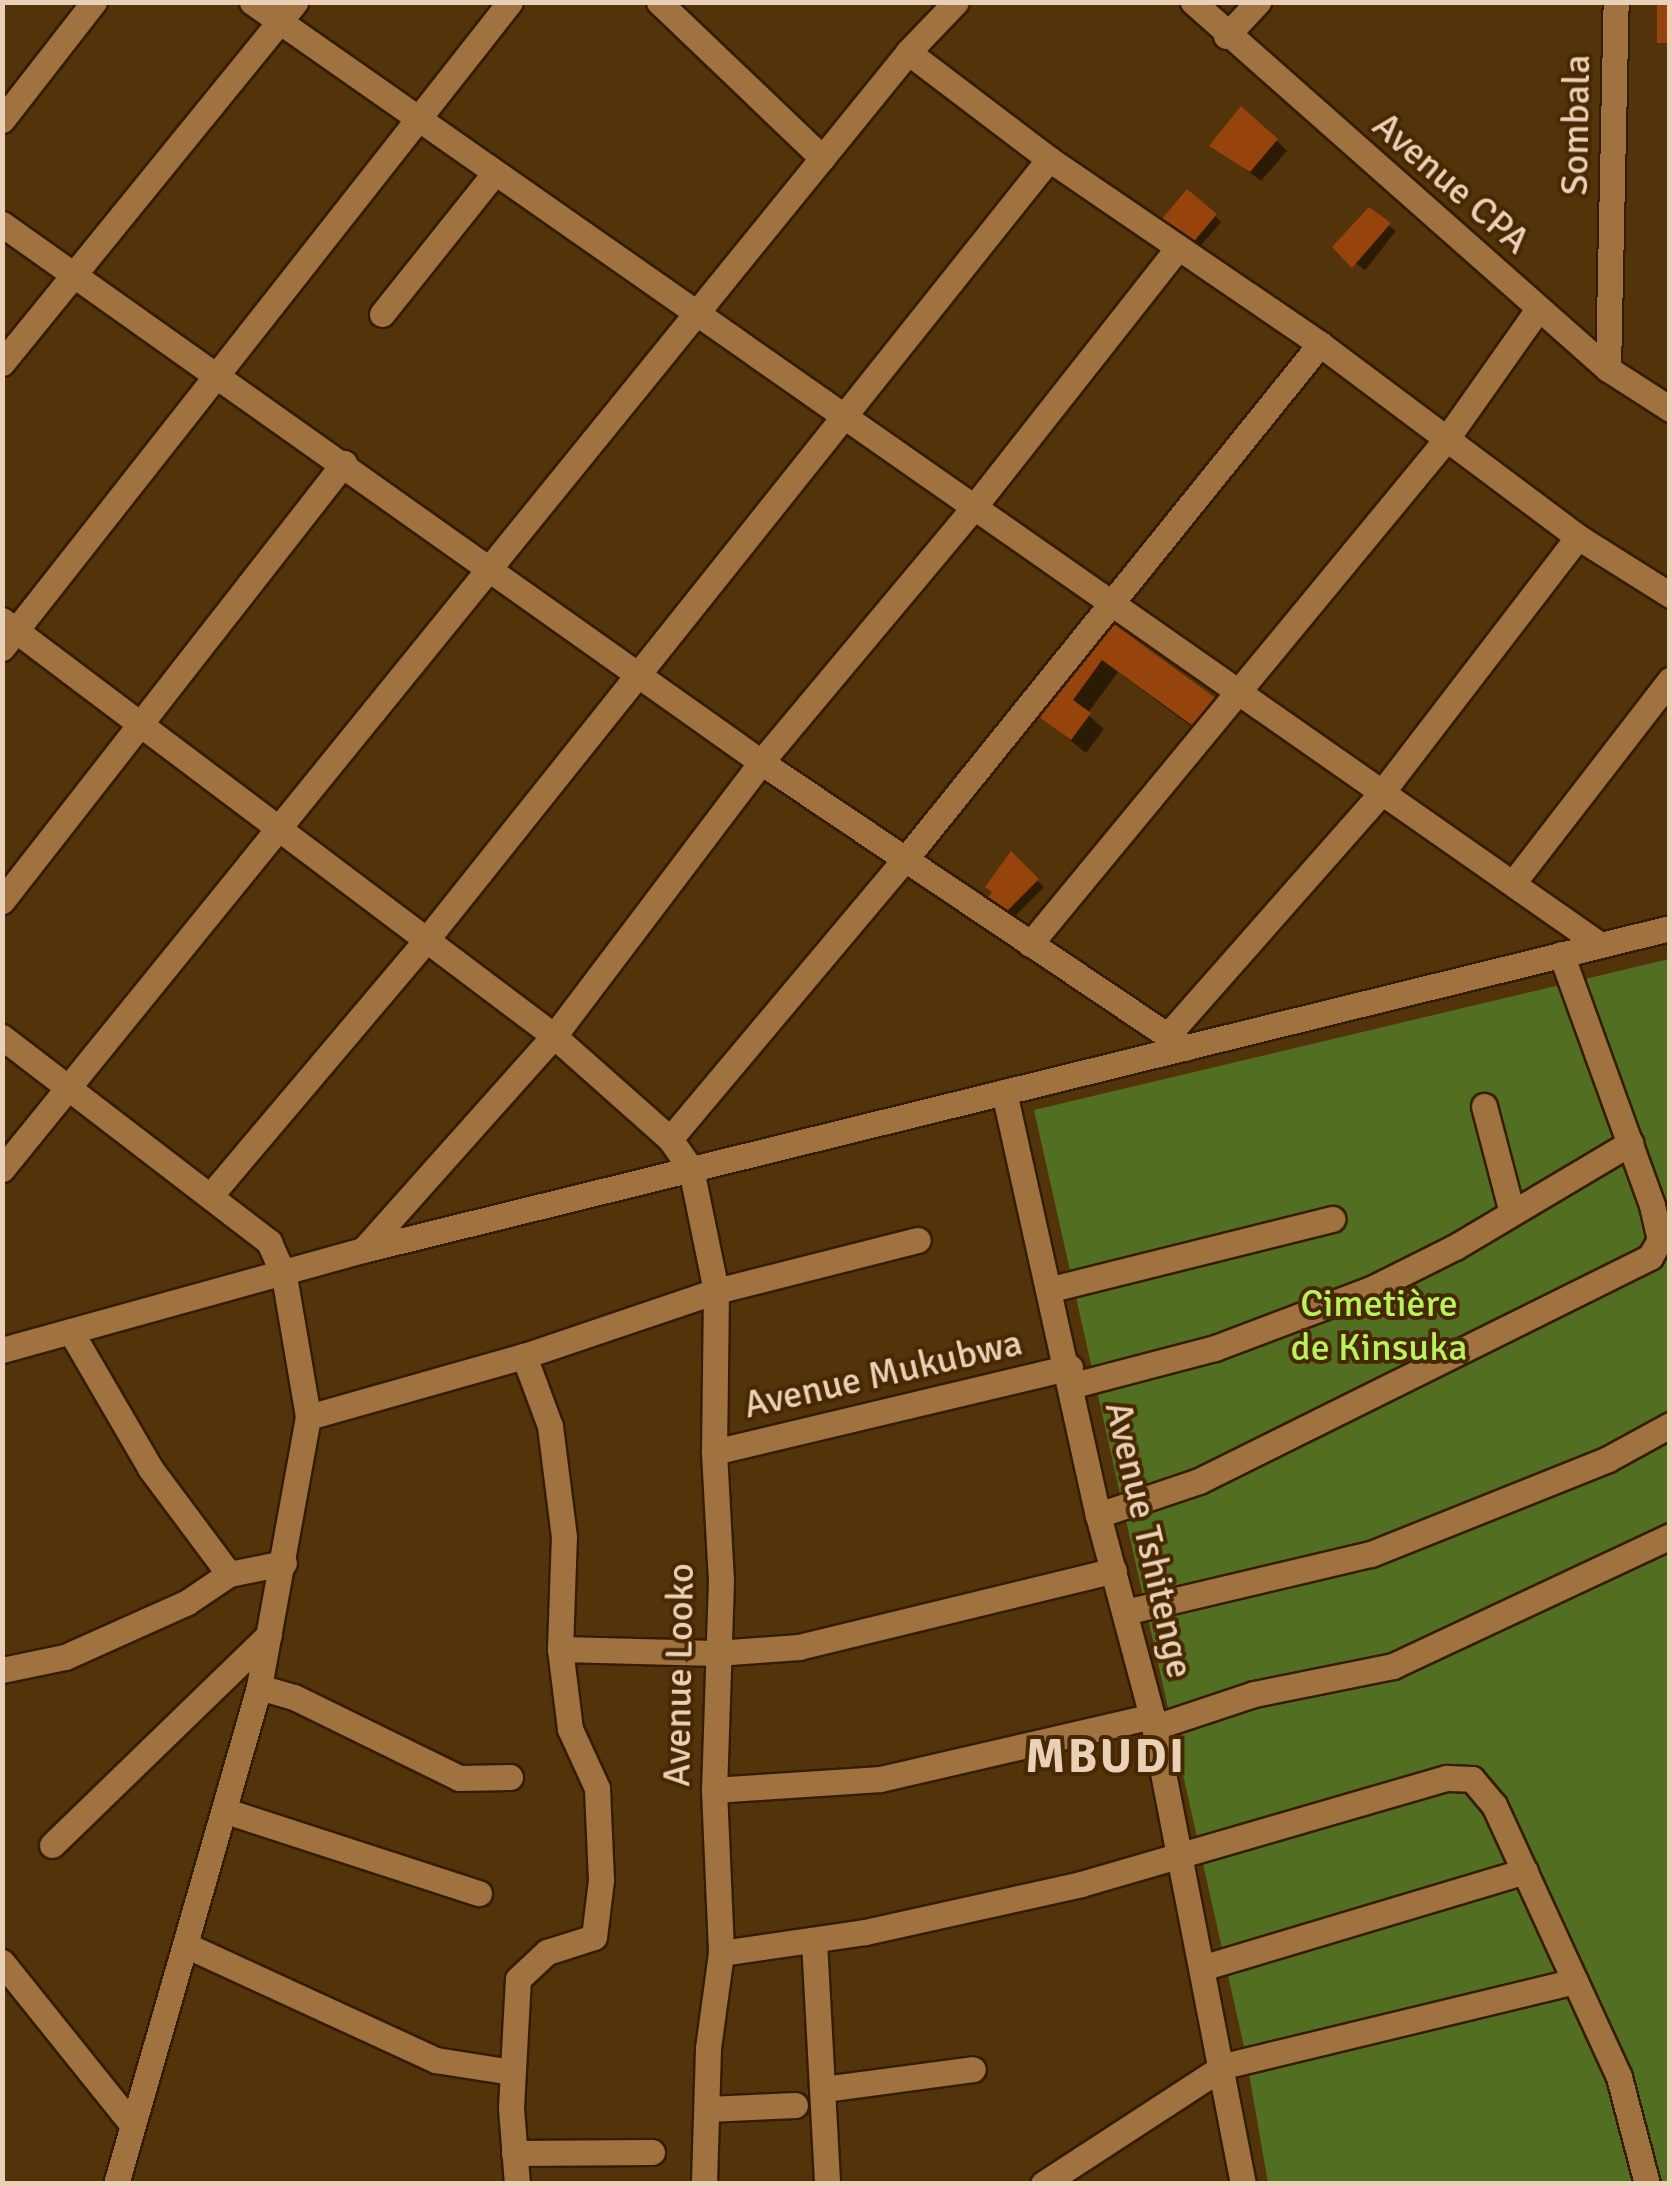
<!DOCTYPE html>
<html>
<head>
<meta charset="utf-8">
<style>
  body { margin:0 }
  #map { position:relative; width:1672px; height:2186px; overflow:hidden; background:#533309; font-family:Signika,sans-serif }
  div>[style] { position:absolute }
  .green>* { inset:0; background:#526e21 }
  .shadow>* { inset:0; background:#0007; transform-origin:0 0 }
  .building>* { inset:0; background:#97440c; transform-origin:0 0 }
  .roads { filter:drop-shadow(2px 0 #331c02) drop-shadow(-2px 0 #331c02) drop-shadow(0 2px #331c02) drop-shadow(0 -2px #331c02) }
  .minor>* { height:25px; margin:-12.5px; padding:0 12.5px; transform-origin:12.5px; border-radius:12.5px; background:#a07240 }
  .tertiary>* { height:25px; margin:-12.5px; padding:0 12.5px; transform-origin:12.5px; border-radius:12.5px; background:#a07240 }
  span { translate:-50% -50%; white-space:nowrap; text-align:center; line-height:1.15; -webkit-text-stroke:8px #482800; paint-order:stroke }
  .street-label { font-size:38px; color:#e9d0b7 }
  .park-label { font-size:38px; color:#b9f35a }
  .district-label { font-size:48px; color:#e9d0b7; font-weight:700; letter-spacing:2.5px }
  .frame { position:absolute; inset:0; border:5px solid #e9d0b7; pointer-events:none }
</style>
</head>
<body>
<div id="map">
  <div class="green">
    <div style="clip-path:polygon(1669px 959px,1669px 2183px,1268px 2183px,1245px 2051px,1034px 1110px)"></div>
  </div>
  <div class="shadow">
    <div style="clip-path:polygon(1277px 141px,1287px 151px,1261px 181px,1212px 145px)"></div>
    <div style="left:1369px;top:210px;width:34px;height:50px;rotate:38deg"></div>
    <div style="clip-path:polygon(1215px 216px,1221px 222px,1198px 249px,1166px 219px)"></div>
    <div style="clip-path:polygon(1104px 619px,1212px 742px,1118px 672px,1087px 714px,1104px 729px,1086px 753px,1035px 712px)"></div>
    <div style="clip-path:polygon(1011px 855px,1044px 887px,1014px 917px,997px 905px)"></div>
  </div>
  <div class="building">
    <div style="left:1657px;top:2px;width:13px;height:41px"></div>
    <div style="clip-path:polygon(1241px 106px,1278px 139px,1250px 172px,1209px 146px)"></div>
    <div style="left:1187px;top:189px;width:39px;height:39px;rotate:40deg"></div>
    <div style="clip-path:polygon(1369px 207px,1391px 223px,1352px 268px,1332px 247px)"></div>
    <div style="clip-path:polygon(1103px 616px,1218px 700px,1197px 729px,1102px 660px,1073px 700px,1091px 713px,1071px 740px,1032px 712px)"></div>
    <div style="clip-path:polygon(1011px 851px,1039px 879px,1006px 912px,987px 899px,992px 892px,985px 887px)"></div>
  </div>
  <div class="roads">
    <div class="minor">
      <div style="left:252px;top:2px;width:1644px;rotate:34.97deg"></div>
      <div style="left:659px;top:2px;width:226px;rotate:43.7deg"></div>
      <div style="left:1193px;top:2px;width:554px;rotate:41.49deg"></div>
      <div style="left:1608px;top:369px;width:74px;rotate:32.8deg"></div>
      <div style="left:1226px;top:36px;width:47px;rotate:-46.7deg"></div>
      <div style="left:908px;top:52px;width:177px;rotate:37.2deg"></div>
      <div style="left:1049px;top:159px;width:328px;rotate:34.3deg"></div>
      <div style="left:1320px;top:344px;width:322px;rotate:36.8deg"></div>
      <div style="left:1578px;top:537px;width:109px;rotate:32.2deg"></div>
      <div style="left:2px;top:120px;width:150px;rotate:-52.1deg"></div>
      <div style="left:2px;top:224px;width:930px;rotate:35.33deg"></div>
      <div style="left:761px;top:762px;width:512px;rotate:33.94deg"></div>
      <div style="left:382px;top:314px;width:176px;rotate:-51.4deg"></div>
      <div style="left:2px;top:363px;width:465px;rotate:-50.9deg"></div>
      <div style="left:1608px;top:369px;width:367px;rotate:-88.8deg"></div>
      <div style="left:2px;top:620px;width:691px;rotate:37deg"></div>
      <div style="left:554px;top:1036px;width:155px;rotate:41.6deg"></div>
      <div style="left:670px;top:1139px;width:37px;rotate:55deg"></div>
      <div style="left:691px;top:1169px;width:125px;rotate:78.4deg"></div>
      <div style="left:716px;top:1291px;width:161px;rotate:90.7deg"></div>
      <div style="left:714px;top:1452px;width:128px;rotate:86.9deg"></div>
      <div style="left:721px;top:1580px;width:210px;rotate:91.9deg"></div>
      <div style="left:714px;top:1790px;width:163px;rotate:87.5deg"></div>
      <div style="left:721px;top:1953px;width:96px;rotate:97.8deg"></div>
      <div style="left:708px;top:2048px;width:136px;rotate:91.7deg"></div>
      <div style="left:2px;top:648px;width:822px;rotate:-51.82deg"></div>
      <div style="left:1513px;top:883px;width:257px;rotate:-52.3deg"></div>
      <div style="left:2px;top:901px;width:556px;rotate:-52.02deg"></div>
      <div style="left:1030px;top:944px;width:652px;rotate:-50.48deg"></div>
      <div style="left:1445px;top:441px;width:161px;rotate:-54.8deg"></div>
      <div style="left:1167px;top:1036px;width:327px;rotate:-48.6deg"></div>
      <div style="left:1383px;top:791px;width:320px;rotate:-52.5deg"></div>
      <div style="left:2px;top:1037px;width:337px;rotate:37.5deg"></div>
      <div style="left:269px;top:1242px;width:37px;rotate:66deg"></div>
      <div style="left:284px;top:1276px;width:143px;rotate:80.3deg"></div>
      <div style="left:308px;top:1417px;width:274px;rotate:100.3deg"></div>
      <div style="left:259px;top:1687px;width:517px;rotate:106.05deg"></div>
      <div style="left:1004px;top:1092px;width:433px;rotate:77.5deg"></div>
      <div style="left:1098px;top:1515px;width:208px;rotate:75deg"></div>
      <div style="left:1152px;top:1716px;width:477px;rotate:79deg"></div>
      <div style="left:1484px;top:1106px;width:106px;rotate:75.3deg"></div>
      <div style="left:670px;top:1139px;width:368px;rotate:-50deg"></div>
      <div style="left:907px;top:857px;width:659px;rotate:-51.16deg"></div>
      <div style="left:2px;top:1169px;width:1438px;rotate:-50.95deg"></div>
      <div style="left:908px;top:52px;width:69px;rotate:-46.2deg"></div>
      <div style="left:210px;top:1196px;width:336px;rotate:-49.8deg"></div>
      <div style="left:427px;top:939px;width:998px;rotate:-51.43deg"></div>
      <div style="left:363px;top:1250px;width:287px;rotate:-48.3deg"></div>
      <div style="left:554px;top:1036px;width:343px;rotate:-52.9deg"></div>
      <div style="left:761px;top:762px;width:332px;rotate:-50.1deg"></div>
      <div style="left:974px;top:507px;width:330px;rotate:-51.8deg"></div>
      <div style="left:1051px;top:1289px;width:290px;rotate:-14deg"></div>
      <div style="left:71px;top:1332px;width:157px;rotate:59.8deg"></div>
      <div style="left:150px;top:1468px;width:132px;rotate:53.3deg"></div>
      <div style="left:1074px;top:1385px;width:146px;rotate:-14.7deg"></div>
      <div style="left:1215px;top:1348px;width:167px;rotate:-20.7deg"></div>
      <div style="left:1371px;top:1289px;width:94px;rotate:-26.6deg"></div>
      <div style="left:1455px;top:1247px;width:204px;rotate:-30.7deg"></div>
      <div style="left:308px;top:1417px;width:224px;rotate:-15.8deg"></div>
      <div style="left:524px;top:1356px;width:203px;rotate:-18.7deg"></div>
      <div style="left:716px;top:1291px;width:208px;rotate:-14.2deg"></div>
      <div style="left:714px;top:1452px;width:366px;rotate:-13.4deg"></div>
      <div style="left:1098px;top:1515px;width:107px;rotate:-18.6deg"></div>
      <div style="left:1199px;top:1481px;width:504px;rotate:-26.41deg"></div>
      <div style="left:1650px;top:1257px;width:20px;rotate:-60deg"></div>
      <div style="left:1660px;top:1240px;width:36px;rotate:-103deg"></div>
      <div style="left:1652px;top:1205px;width:267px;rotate:-109.9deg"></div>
      <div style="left:1125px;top:1612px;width:253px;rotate:-13.3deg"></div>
      <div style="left:1371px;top:1554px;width:255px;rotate:-21.8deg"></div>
      <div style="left:1608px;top:1459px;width:71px;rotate:-28.7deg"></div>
      <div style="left:560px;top:1649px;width:156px;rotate:1.5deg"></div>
      <div style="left:716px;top:1653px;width:83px;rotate:-4.1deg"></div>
      <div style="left:799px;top:1647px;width:324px;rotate:-13.7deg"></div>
      <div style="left:2px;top:1670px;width:64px;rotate:-11.7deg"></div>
      <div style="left:65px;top:1657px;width:133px;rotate:-24.1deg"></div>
      <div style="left:186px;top:1603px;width:52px;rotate:-34deg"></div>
      <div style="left:229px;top:1574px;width:56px;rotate:-11.3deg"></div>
      <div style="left:259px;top:1687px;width:36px;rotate:16deg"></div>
      <div style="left:294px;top:1697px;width:184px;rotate:26.1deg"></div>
      <div style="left:459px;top:1778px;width:51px;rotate:-1.1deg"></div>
      <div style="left:1155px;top:1727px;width:104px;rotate:-18.4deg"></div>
      <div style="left:1254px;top:1694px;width:142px;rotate:-11.4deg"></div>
      <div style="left:1393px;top:1666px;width:306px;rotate:-25.1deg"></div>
      <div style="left:714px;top:1790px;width:166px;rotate:-3.8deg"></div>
      <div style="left:880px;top:1779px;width:279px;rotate:-13deg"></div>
      <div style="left:226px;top:1811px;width:266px;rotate:18deg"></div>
      <div style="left:52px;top:1845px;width:302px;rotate:-44.1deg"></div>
      <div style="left:814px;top:1941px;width:243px;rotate:86.9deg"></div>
      <div style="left:188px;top:1946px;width:273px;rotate:24.7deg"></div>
      <div style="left:436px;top:2060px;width:77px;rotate:9deg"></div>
      <div style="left:721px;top:1953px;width:146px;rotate:-8.3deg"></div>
      <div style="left:865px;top:1932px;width:221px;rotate:-12.5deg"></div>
      <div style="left:1081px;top:1884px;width:381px;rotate:-16.2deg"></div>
      <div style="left:1447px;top:1778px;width:25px;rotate:2deg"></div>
      <div style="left:1472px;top:1779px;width:34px;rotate:50deg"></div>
      <div style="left:1494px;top:1805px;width:299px;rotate:65.3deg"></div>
      <div style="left:1619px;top:2077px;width:111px;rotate:75.3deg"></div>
      <div style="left:2px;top:1962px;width:206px;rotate:51.3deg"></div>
      <div style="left:1205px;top:1967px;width:334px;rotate:-16.7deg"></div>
      <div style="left:824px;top:2089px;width:150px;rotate:-7.6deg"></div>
      <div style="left:707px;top:2109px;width:88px;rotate:-2.6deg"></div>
      <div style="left:514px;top:2153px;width:138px;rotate:-0.4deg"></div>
      <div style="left:517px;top:2184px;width:77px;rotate:-94.5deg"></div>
      <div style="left:511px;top:2107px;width:128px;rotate:-86.9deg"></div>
      <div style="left:518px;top:1979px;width:40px;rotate:-43deg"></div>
      <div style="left:547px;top:1952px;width:49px;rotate:-17.7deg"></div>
      <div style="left:594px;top:1937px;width:57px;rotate:-83deg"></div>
      <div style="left:601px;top:1880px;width:92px;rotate:-92.5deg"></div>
      <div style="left:597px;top:1788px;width:65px;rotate:-114.6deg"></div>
      <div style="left:570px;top:1729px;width:81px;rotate:-97.1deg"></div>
      <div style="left:560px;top:1649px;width:112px;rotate:-88deg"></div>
      <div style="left:564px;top:1537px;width:112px;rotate:-97.2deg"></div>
      <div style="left:550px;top:1426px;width:75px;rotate:-110.4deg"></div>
      <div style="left:1043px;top:2184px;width:216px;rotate:-33.1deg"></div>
      <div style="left:1224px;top:2066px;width:361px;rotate:-13.6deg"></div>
    </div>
    <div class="tertiary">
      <div style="left:2px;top:1350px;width:375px;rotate:-15.5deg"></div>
      <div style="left:363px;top:1250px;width:1346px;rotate:-13.84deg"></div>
    </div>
  </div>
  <div class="street-label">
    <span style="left:1576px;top:125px;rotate:-89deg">Sombala</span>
    <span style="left:1451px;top:183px;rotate:41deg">Avenue CPA</span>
    <span style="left:883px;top:1374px;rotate:-13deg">Avenue Mukubwa</span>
    <span style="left:1149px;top:1540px;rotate:77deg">Avenue Tshitenge</span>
    <span style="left:679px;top:1675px;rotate:-89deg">Avenue Looko</span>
  </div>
  <div class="park-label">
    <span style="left:1379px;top:1326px">Cimetière<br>de Kinsuka</span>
  </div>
  <div class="district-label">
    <span style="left:1106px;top:1757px">MBUDI</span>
  </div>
  <div class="frame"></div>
</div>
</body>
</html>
